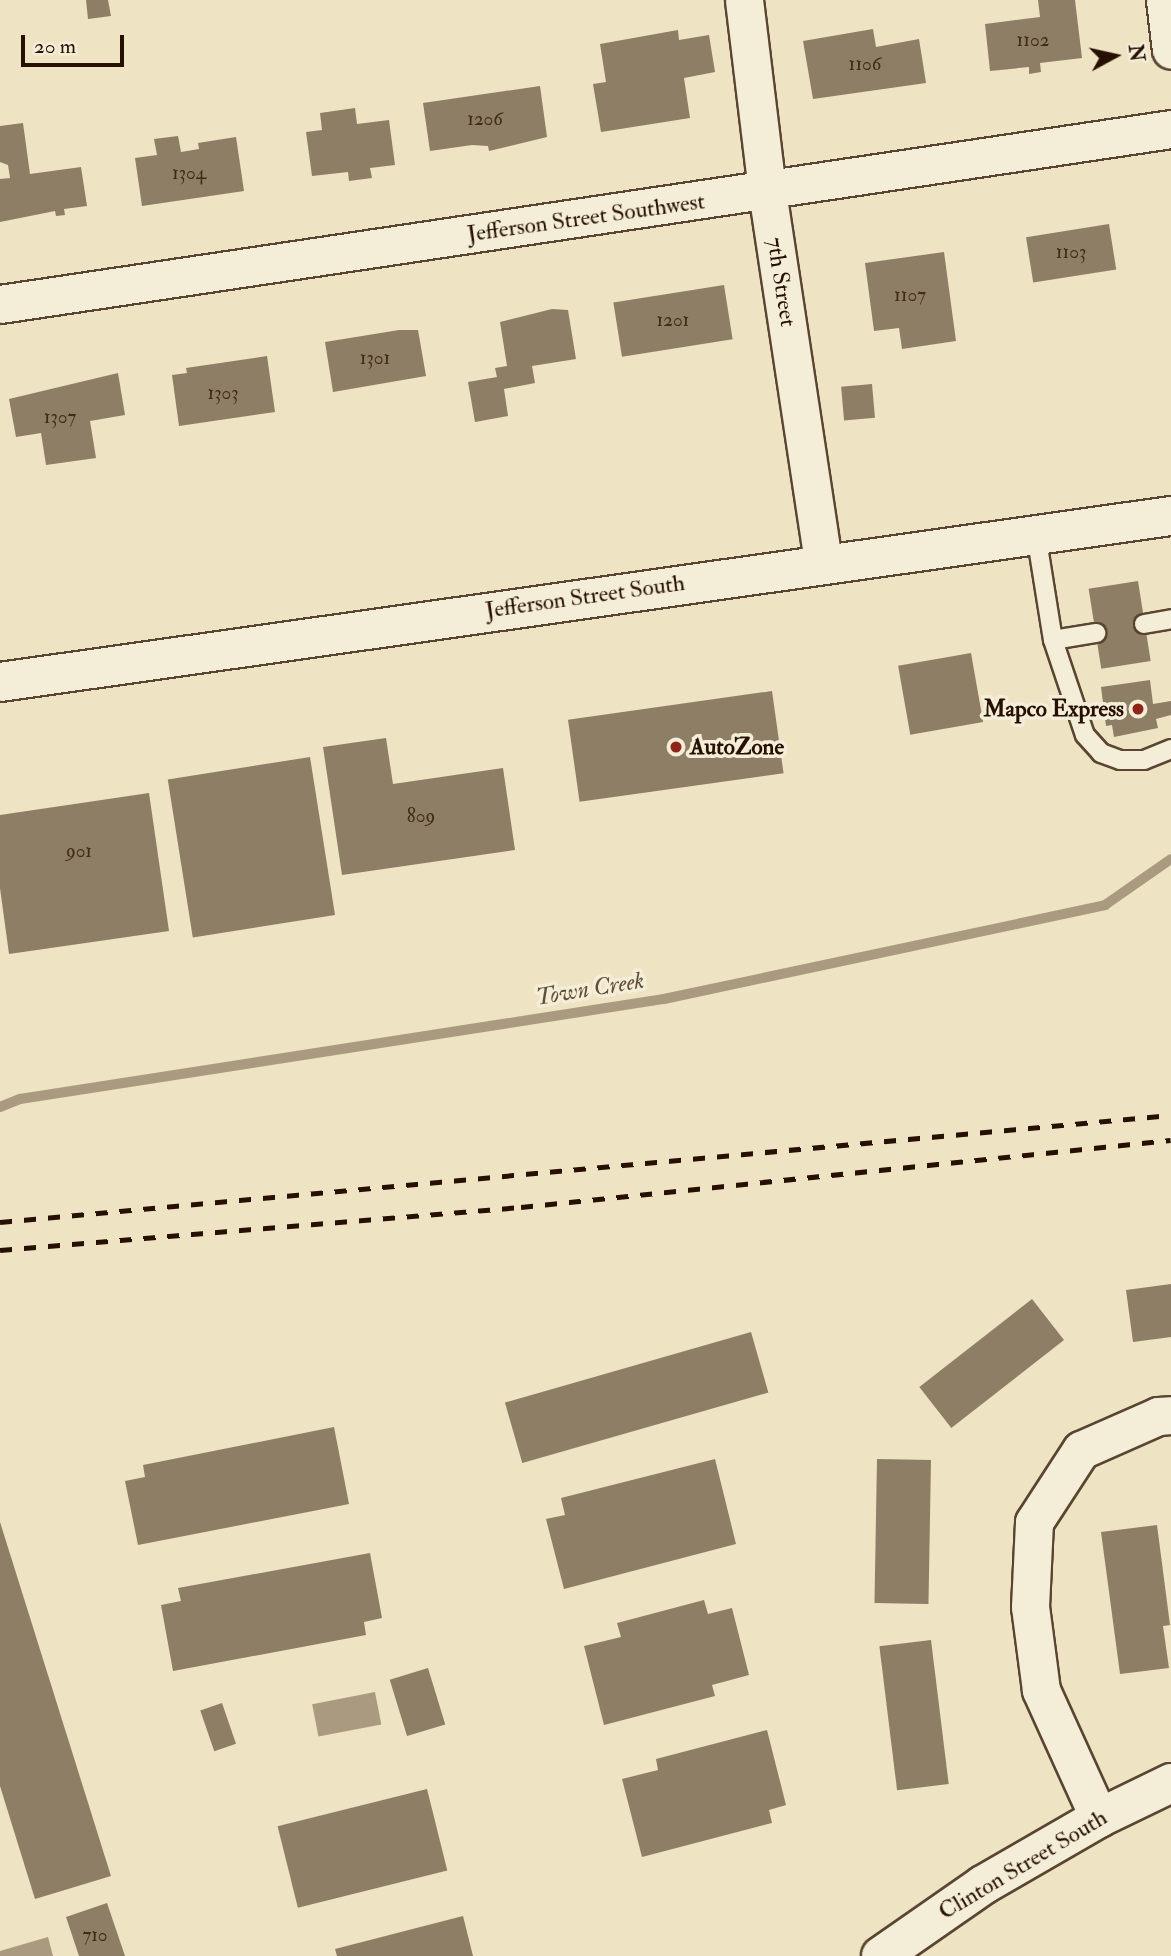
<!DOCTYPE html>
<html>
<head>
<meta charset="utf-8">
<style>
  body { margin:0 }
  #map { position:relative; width:1171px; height:1956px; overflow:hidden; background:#eee3c2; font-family:"IM FELL Double Pica",serif }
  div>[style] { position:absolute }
  .water>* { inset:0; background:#aa9b80; transform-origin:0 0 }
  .stream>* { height:10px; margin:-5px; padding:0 5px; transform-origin:5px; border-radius:5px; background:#aa9b80 }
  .building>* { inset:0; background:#8e7e65; transform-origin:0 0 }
  .roads { filter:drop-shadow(2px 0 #594531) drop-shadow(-2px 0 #594531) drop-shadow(0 2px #594531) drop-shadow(0 -2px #594531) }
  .service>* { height:18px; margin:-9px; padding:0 9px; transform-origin:9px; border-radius:9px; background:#f4edd7 }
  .minor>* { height:37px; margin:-18.5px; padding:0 18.5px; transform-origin:18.5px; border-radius:18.5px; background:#f4edd7 }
  .tertiary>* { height:38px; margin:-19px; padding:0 19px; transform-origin:19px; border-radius:19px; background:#f4edd7 }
  .secondary>* { height:38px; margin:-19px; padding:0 19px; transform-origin:19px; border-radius:19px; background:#f4edd7 }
  .rail>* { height:5px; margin-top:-2.5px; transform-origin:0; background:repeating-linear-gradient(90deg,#271001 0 12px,transparent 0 24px) }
  .dots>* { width:19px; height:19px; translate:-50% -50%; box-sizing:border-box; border:4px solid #f4edd7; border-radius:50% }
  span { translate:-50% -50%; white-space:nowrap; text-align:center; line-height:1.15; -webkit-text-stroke:7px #f4edd7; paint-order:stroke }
  .number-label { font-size:19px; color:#412c1a }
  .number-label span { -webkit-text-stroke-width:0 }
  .street-label { font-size:23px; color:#271001 }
  .poi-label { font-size:23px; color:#271001; font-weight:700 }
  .right { translate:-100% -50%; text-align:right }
  .left { translate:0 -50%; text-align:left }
  .water-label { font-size:24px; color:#624f3a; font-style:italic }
  .north { position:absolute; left:1080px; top:21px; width:70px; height:70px; -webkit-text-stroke:5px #f4edd7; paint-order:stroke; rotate:82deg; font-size:19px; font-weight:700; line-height:28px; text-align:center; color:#271001 }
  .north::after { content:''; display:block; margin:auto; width:24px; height:32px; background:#271001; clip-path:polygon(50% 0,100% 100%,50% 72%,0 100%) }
  .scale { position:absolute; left:21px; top:35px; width:103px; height:32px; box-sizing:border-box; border:4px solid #271001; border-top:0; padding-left:9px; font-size:21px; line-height:24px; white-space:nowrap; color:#271001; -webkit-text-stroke:5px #f4edd7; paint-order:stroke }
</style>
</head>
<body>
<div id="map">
  <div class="water">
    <div style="left:375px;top:1692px;width:33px;height:64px;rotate:79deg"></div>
    <div style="clip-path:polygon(48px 1937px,53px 1956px,0 1956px,0 1951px)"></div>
  </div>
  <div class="stream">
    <div style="left:0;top:1107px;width:22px;rotate:-22deg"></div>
    <div style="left:20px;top:1099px;width:652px;rotate:-8.83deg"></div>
    <div style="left:664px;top:999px;width:451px;rotate:-12deg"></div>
    <div style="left:1105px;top:905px;width:80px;rotate:-34.9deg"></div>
  </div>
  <div class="building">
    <div style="clip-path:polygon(86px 0,108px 0,111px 16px,88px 19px)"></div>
    <div style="clip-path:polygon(1038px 0,1075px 0,1082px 58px,1040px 63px,1041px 72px,1029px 74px,1029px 67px,990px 71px,985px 24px,1040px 17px)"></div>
    <div style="clip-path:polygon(873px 29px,876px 47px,919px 39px,926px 83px,813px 99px,803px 41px)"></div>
    <div style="clip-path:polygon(678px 30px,679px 40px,709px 35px,715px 72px,684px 78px,690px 118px,601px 132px,593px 84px,606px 82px,600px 44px)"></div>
    <div style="clip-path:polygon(540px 86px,547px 137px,489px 151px,488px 146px,472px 145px,430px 151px,423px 103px)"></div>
    <div style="clip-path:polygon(355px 108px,357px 124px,389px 120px,395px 165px,370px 168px,372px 178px,349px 181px,348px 172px,312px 176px,306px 132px,322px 130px,320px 113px)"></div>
    <div style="clip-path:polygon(23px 123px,30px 174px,81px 167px,87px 206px,64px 209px,65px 215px,56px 216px,55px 211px,0 222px,0 179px,10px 178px,8px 165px,0 162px,0 126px)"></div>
    <div style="clip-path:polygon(178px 136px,181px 152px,199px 149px,198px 143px,236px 137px,244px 191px,142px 206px,135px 158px,157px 155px,154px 139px)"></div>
    <div style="left:1109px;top:224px;width:46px;height:84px;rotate:81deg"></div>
    <div style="clip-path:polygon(944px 252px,956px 341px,902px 349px,899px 328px,874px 331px,865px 263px)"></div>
    <div style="left:724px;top:285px;width:55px;height:112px;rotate:81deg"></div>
    <div style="clip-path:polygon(552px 309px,568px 310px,576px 359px,532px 366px,535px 383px,504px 389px,508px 416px,475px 422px,468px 382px,497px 377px,495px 368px,507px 366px,500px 322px)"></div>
    <div style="clip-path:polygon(399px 330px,418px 330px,426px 376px,333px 392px,325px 342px)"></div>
    <div style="clip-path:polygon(267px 356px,275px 412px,179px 426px,172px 375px,187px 373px,186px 368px)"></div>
    <div style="clip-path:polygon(118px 373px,125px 415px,90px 421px,96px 458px,46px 465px,41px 433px,16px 437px,9px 399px)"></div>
    <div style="left:872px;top:384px;width:34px;height:31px;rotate:85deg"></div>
    <div style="left:1138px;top:581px;width:81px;height:50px;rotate:81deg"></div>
    <div style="left:971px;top:653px;width:70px;height:74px;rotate:80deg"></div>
    <div style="clip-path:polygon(1150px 680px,1153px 704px,1171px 701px,1171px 715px,1156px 719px,1158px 728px,1114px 737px,1112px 725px,1106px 726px,1101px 687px)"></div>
    <div style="left:772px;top:691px;width:83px;height:206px;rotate:82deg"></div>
    <div style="clip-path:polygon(386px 738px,393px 784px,503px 768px,515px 850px,342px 875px,323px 747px)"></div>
    <div style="left:310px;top:757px;width:160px;height:144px;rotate:81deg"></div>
    <div style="clip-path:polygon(149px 793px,169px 931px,9px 954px,0 888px,0 815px)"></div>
    <div style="clip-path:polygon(1171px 1284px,1171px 1337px,1133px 1342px,1126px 1290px)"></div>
    <div style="left:1032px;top:1299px;width:52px;height:143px;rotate:52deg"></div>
    <div style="left:751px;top:1332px;width:63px;height:256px;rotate:74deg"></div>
    <div style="clip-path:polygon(334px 1427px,349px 1504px,138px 1545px,125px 1481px,145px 1477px,143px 1465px)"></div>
    <div style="clip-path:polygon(715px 1459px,736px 1544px,564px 1589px,546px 1519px,565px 1515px,561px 1498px)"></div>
    <div style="left:877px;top:1459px;width:54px;height:144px;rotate:1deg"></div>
    <div style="clip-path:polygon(0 1522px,111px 1876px,35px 1899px,0 1786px)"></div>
    <div style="clip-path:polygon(1157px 1525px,1170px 1625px,1163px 1626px,1169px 1668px,1120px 1674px,1101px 1532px)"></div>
    <div style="clip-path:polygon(370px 1553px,382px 1618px,364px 1622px,366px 1635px,173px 1671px,161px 1605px,181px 1601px,178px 1588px)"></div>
    <div style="clip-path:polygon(704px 1600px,708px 1614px,732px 1608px,749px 1675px,712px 1685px,715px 1696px,604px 1725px,584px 1646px,621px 1637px,617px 1623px)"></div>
    <div style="left:931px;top:1640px;width:145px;height:52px;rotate:83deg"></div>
    <div style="left:428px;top:1668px;width:59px;height:40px;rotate:73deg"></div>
    <div style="left:222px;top:1703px;width:43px;height:23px;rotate:71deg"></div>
    <div style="clip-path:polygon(767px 1730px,786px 1805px,769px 1810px,772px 1823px,642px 1857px,622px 1779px,658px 1770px,656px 1759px)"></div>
    <div style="left:427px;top:1789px;width:84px;height:154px;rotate:76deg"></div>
    <div style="clip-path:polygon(107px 1903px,125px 1956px,79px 1956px,66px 1917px)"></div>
    <div style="clip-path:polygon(463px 1916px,473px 1956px,337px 1956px,335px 1949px)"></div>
  </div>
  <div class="roads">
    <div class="service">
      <div style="left:1036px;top:534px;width:107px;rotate:80.9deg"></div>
      <div style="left:1053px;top:640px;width:44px;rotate:-9.2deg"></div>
      <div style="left:1144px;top:624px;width:27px;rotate:-10deg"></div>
      <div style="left:1053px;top:640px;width:100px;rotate:71.4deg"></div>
      <div style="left:1085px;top:735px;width:24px;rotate:48deg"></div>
      <div style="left:1101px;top:753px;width:20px;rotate:20deg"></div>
      <div style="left:1120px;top:760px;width:24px"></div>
      <div style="left:1144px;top:760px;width:29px;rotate:-22deg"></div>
    </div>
    <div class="minor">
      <div style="left:744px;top:0;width:192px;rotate:83.1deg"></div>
      <div style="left:767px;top:191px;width:376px;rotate:81.4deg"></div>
      <div style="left:1165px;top:0;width:50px;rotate:83.2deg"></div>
      <div style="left:0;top:304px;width:1184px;rotate:-8.5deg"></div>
      <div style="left:1099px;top:1818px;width:141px;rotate:-114.4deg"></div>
      <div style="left:1041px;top:1690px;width:84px;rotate:-97.5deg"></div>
      <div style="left:1030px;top:1607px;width:85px;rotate:-87.3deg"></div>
      <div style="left:1034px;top:1522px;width:86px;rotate:-56.9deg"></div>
      <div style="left:1081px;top:1450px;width:84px;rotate:-23.8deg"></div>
      <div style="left:1158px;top:1416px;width:13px;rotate:-4deg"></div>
    </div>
    <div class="tertiary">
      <div style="left:881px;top:1956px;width:124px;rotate:-34.8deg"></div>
      <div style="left:983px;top:1885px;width:134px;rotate:-30deg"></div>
      <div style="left:1099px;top:1818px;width:80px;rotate:-25.9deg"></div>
    </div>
    <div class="secondary">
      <div style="left:0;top:682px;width:1183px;rotate:-8.07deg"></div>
    </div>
  </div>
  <div class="rail">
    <div style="left:0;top:1222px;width:1176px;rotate:-5.22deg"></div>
    <div style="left:0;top:1250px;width:523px;rotate:-4.72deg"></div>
    <div style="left:521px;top:1207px;width:653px;rotate:-5.89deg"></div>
  </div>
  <div class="dots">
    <div style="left:1138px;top:709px;background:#8f2418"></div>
    <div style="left:676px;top:747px;background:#8f2418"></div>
  </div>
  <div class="number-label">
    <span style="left:1033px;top:41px">1102</span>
    <span style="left:865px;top:65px">1106</span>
    <span style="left:485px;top:120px">1206</span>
    <span style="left:189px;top:174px">1304</span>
    <span style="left:1071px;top:253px">1103</span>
    <span style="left:910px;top:296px">1107</span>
    <span style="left:673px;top:321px">1201</span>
    <span style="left:375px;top:359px">1301</span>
    <span style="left:223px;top:394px">1303</span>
    <span style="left:60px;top:418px">1307</span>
    <span style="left:421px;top:817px">809</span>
    <span style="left:79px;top:852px">901</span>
    <span style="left:95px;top:1936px">710</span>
  </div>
  <div class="street-label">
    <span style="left:586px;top:218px;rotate:-8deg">Jefferson Street Southwest</span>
    <span style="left:781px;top:282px;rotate:81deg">7th Street</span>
    <span style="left:585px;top:597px;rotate:-8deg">Jefferson Street South</span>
    <span style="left:1023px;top:1865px;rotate:-31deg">Clinton Street South</span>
  </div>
  <div class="poi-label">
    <span class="right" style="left:1124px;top:709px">Mapco Express</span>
    <span class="left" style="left:690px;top:747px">AutoZone</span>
  </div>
  <div class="water-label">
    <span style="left:590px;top:989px;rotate:-9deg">Town Creek</span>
  </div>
  <div class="north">N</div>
  <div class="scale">20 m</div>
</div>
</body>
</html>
